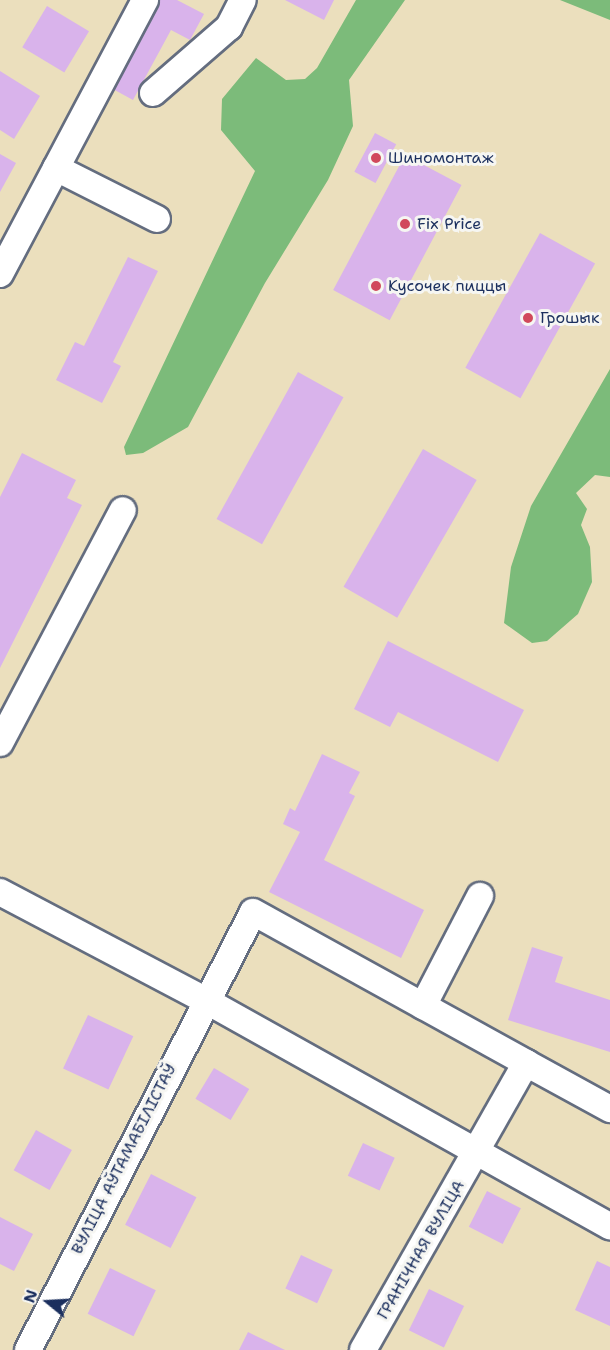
<!DOCTYPE html>
<html>
<head>
<meta charset="utf-8">
<style>
  body { margin:0 }
  #map { position:relative; width:610px; height:1350px; overflow:hidden; background:#ebdfbd; font-family:"Shantell Sans",sans-serif }
  div>[style] { position:absolute }
  .forest>* { inset:0; background:#7cbb7a }
  .building>* { inset:0; background:#d9b3eb; transform-origin:0 0 }
  .roads { filter:drop-shadow(2px 0 #646d7f) drop-shadow(-2px 0 #646d7f) drop-shadow(0 2px #646d7f) drop-shadow(0 -2px #646d7f) }
  .minor>* { height:26px; margin:-13px; padding:0 13px; transform-origin:13px; border-radius:13px; background:#fff }
  .dots>* { width:16px; height:16px; translate:-50% -50%; box-sizing:border-box; border:3px solid #f6f6f2; border-radius:50% }
  span { translate:-50% -50%; white-space:nowrap; text-align:center; line-height:1.15; -webkit-text-stroke:6px #f6f6f2; paint-order:stroke }
  .poi-label { font-size:16px; color:#1b2f5e }
  .left { translate:0 -50%; text-align:left }
  .street-label { font-size:16px; color:#1b2f5e }
  .north { position:absolute; left:18px; top:1272px; width:60px; height:60px; -webkit-text-stroke:4px #f6f6f2; paint-order:stroke; rotate:288deg; font-size:16px; font-weight:700; line-height:24px; text-align:center; color:#1b2f5e }
  .north::after { content:''; display:block; margin:auto; width:21px; height:27px; background:#1b2f5e; clip-path:polygon(50% 0,100% 100%,50% 72%,0 100%) }
</style>
</head>
<body>
<div id="map">
  <div class="forest">
    <div style="clip-path:polygon(356px 0,405px 0,349px 80px,353px 126px,328px 180px,265px 283px,188px 427px,143px 453px,126px 455px,124px 447px,255px 171px,221px 130px,222px 99px,256px 58px,286px 80px,305px 79px,317px 68px)"></div>
    <div style="clip-path:polygon(560px 0,610px 0,610px 20px)"></div>
    <div style="clip-path:polygon(610px 369px,610px 477px,595px 475px,576px 493px,587px 509px,581px 525px,590px 547px,592px 582px,578px 614px,547px 641px,532px 643px,504px 623px,511px 567px,531px 506px)"></div>
  </div>
  <div class="building">
    <div style="clip-path:polygon(159px 0,177px 0,204px 14px,190px 40px,171px 30px,133px 100px,111px 88px)"></div>
    <div style="clip-path:polygon(285px 0,334px 0,324px 20px)"></div>
    <div style="left:47px;top:6px;width:49px;height:48px;rotate:31deg"></div>
    <div style="clip-path:polygon(0 71px,40px 96px,14px 139px,0 130px)"></div>
    <div style="left:375px;top:133px;width:24px;height:44px;rotate:28deg"></div>
    <div style="clip-path:polygon(0 154px,16px 163px,0 192px)"></div>
    <div style="left:405px;top:155px;width:64px;height:153px;rotate:28deg"></div>
    <div style="left:540px;top:233px;width:63px;height:154px;rotate:29deg"></div>
    <div style="clip-path:polygon(128px 257px,158px 271px,113px 362px,121px 366px,102px 403px,56px 380px,75px 342px,84px 346px)"></div>
    <div style="left:298px;top:372px;width:52px;height:168px;rotate:29deg"></div>
    <div style="left:423px;top:449px;width:62px;height:159px;rotate:30deg"></div>
    <div style="clip-path:polygon(22px 453px,76px 480px,67px 498px,82px 505px,0 668px,0 497px)"></div>
    <div style="clip-path:polygon(388px 641px,524px 710px,498px 762px,398px 712px,390px 727px,354px 709px)"></div>
    <div style="clip-path:polygon(322px 754px,360px 772px,349px 793px,355px 796px,324px 860px,424px 910px,401px 958px,269px 892px,300px 832px,283px 824px,290px 808px,295px 811px)"></div>
    <div style="clip-path:polygon(532px 947px,563px 957px,555px 982px,610px 1000px,610px 1052px,508px 1020px)"></div>
    <div style="left:88px;top:1015px;width:50px;height:59px;rotate:25deg"></div>
    <div style="left:214px;top:1068px;width:41px;height:36px;rotate:31deg"></div>
    <div style="left:36px;top:1130px;width:41px;height:46px;rotate:29deg"></div>
    <div style="left:363px;top:1143px;width:35px;height:36px;rotate:25deg"></div>
    <div style="left:151px;top:1174px;width:51px;height:57px;rotate:27deg"></div>
    <div style="left:487px;top:1191px;width:38px;height:40px;rotate:27deg"></div>
    <div style="clip-path:polygon(0 1217px,33px 1234px,14px 1271px,0 1264px)"></div>
    <div style="left:301px;top:1255px;width:35px;height:37px;rotate:25deg"></div>
    <div style="clip-path:polygon(597px 1261px,610px 1267px,610px 1326px,575px 1310px)"></div>
    <div style="left:110px;top:1268px;width:51px;height:51px;rotate:26deg"></div>
    <div style="left:429px;top:1289px;width:39px;height:46px;rotate:26deg"></div>
    <div style="clip-path:polygon(248px 1332px,285px 1350px,239px 1350px)"></div>
  </div>
  <div class="roads">
    <div class="minor">
      <div style="left:153px;top:93px;width:101px;rotate:-41deg"></div>
      <div style="left:229px;top:27px;width:30px;rotate:-63deg"></div>
      <div style="left:56px;top:168px;width:113px;rotate:26.8deg"></div>
      <div style="left:0;top:274px;width:310px;rotate:-62.1deg"></div>
      <div style="left:0;top:743px;width:263px;rotate:-62.2deg"></div>
      <div style="left:0;top:892px;width:232px;rotate:27.8deg"></div>
      <div style="left:205px;top:1000px;width:464px;rotate:29.2deg"></div>
      <div style="left:423px;top:1006px;width:124px;rotate:-62.6deg"></div>
      <div style="left:526px;top:1063px;width:96px;rotate:28.7deg"></div>
      <div style="left:28px;top:1350px;width:492px;rotate:-62.8deg"></div>
      <div style="left:253px;top:912px;width:312px;rotate:28.9deg"></div>
      <div style="left:526px;top:1063px;width:330px;rotate:119.6deg"></div>
    </div>
  </div>
  <div class="dots">
    <div style="left:376px;top:158px;background:#d1495b"></div>
    <div style="left:405px;top:224px;background:#d1495b"></div>
    <div style="left:376px;top:286px;background:#d1495b"></div>
    <div style="left:528px;top:318px;background:#d1495b"></div>
  </div>
  <div class="poi-label">
    <span class="left" style="left:388px;top:158px">Шиномонтаж</span>
    <span class="left" style="left:417px;top:224px">Fix Price</span>
    <span class="left" style="left:388px;top:286px">Кусочек пиццы</span>
    <span class="left" style="left:540px;top:318px">Грошык</span>
  </div>
  <div class="street-label">
    <span style="left:124px;top:1159px;rotate:-63deg">ВУЛІЦА АЎТАМАБІЛІСТАЎ</span>
    <span style="left:421px;top:1250px;rotate:-60deg">ГРАНІЧНАЯ ВУЛІЦА</span>
  </div>
  <div class="north">N</div>
</div>
</body>
</html>
